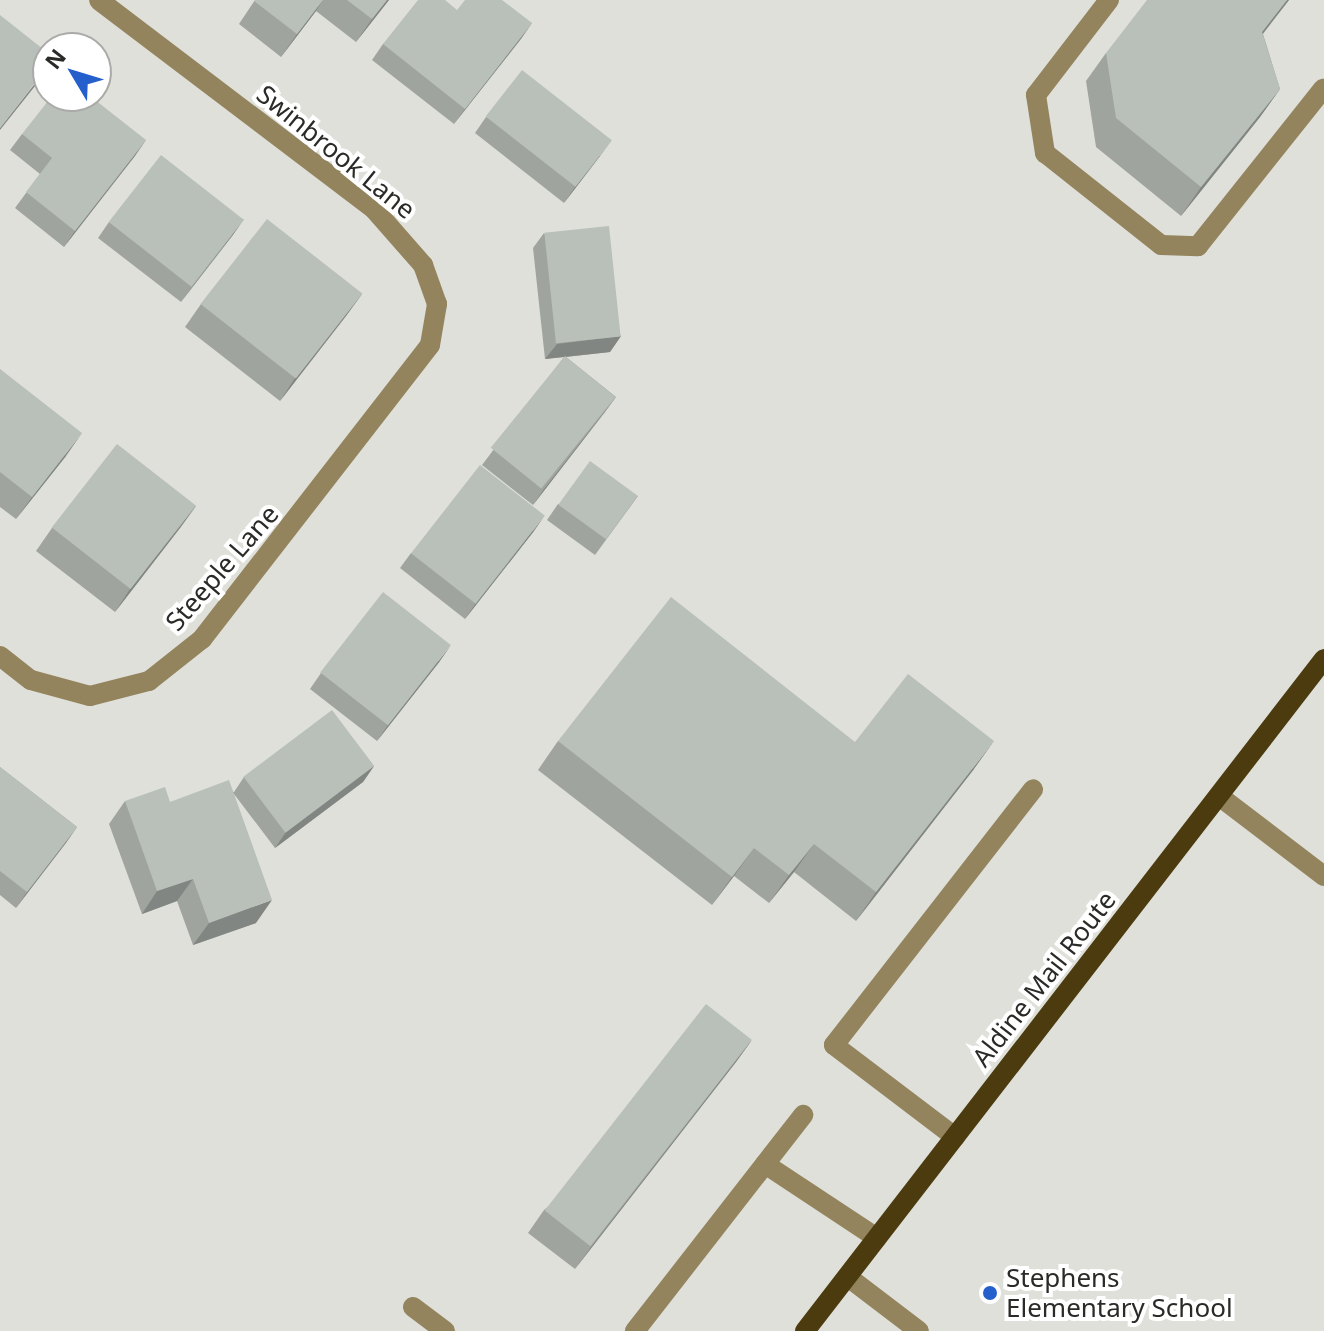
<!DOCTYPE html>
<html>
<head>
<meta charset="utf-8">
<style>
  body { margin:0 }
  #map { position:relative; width:1324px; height:1331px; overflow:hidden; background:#dfe0da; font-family:"Noto Sans",sans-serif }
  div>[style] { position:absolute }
  .minor>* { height:20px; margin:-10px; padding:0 10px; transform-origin:10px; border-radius:10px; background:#93845e }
  .major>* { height:20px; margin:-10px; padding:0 10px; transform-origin:10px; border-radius:10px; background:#4b3b0e }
  .wall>* { inset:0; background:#9fa49f }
  .shaded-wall>* { inset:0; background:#828682 }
  .building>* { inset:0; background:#b9bfb9; transform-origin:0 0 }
  .dots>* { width:22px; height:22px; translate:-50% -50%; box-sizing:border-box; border:4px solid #fff; border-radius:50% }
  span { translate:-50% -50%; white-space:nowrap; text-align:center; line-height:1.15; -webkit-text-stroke:8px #fff; paint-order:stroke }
  .street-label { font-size:26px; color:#2a2b28 }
  .poi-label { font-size:26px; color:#2a2b28 }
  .left { translate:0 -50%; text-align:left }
  .north { position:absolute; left:32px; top:32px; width:80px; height:80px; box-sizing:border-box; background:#fff; border:2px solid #aaaaa9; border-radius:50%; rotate:308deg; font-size:22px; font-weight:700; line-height:32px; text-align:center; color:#2a2b28 }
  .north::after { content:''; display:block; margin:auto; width:28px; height:36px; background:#245fcc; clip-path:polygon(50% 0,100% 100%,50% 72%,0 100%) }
</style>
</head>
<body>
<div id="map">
  <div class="minor">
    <div style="left:1109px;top:0;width:120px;rotate:127.5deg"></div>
    <div style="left:1036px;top:95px;width:59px;rotate:81.2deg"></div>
    <div style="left:1045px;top:153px;width:148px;rotate:38.4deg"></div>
    <div style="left:1161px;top:245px;width:37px;rotate:2deg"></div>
    <div style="left:1198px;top:246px;width:201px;rotate:-51.5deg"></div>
    <div style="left:0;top:656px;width:39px;rotate:38deg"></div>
    <div style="left:31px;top:680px;width:61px;rotate:15.2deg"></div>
    <div style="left:90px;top:696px;width:61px;rotate:-14.3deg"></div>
    <div style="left:149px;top:681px;width:68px;rotate:-38.4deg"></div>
    <div style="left:202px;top:639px;width:372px;rotate:-52.2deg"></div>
    <div style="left:430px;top:345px;width:42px;rotate:-80.3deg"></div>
    <div style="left:437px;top:304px;width:41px;rotate:-109.7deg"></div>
    <div style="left:423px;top:265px;width:74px;rotate:-131.2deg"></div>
    <div style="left:374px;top:209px;width:345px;rotate:-142.8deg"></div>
    <div style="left:1219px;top:796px;width:132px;rotate:37.3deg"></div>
    <div style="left:955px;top:1137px;width:152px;rotate:-142.8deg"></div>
    <div style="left:834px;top:1045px;width:324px;rotate:-52.1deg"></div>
    <div style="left:765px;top:1164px;width:134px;rotate:33.5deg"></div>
    <div style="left:848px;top:1277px;width:89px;rotate:37.3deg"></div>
    <div style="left:413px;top:1307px;width:40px;rotate:37deg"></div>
    <div style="left:635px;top:1331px;width:274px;rotate:-52.1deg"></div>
  </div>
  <div class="major">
    <div style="left:805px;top:1331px;width:849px;rotate:-52.32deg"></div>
  </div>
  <div class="wall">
    <div style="clip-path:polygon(255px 0,389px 0,356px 42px,316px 11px,281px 57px,239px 24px)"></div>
    <div style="clip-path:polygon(1289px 0,1263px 34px,1280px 89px,1260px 117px,1181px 216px,1096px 147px,1086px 81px,1106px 53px)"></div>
    <div style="clip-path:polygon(457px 10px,532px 23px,454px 124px,372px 60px,383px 44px)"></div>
    <div style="clip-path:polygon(486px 117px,600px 156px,564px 203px,475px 133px)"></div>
    <div style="clip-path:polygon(22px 134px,146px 140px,64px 247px,15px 208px,40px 174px,10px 150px)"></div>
    <div style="clip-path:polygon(244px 219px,181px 302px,98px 238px,109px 222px)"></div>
    <div style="clip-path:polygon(544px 233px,621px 336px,610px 352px,566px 357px,616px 397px,533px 505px,482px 465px,564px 357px,545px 359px,533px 248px)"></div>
    <div style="clip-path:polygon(362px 294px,346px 316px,280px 401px,185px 327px,201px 304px)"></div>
    <div style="clip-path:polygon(0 369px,66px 456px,16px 519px,0 507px)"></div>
    <div style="clip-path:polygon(638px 496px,595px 555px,547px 520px,558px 504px)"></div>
    <div style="clip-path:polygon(196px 506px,180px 528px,115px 612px,36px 551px,52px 528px)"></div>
    <div style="clip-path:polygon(534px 531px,465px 619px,400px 568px,411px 553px)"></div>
    <div style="clip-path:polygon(440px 661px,377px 741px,310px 689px,321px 673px)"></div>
    <div style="clip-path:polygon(558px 741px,855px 742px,974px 769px,856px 921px,794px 872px,769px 903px,734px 876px,712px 905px,538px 770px)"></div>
    <div style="clip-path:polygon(374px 766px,363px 782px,275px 848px,234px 794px,256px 923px,193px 945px,177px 901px,142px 914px,109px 824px,125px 801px,170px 802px,234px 792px,244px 777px)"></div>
    <div style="clip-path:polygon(0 767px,77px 827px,16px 908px,0 895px)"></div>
    <div style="clip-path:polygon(752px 1040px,736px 1062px,575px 1269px,528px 1233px,544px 1210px)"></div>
  </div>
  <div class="shaded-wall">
    <div style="clip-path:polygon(323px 0,316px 11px,281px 57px,297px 34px)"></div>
    <div style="clip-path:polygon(387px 0,389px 0,356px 42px,372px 19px)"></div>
    <div style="clip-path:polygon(1287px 0,1289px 0,1242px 60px,1262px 32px)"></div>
    <div style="clip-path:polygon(532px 23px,521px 39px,454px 124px,465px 109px)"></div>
    <div style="clip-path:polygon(48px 67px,39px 81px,0 130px,0 128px)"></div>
    <div style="clip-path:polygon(1280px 89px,1260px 117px,1181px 216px,1201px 187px)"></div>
    <div style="clip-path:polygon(146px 140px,135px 156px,64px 247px,75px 231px)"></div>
    <div style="clip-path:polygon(612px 140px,600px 156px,564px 203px,575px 187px)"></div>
    <div style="clip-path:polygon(244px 219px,233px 235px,181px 302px,192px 287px)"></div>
    <div style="clip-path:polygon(362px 294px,346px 316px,280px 401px,295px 378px)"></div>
    <div style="clip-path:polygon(621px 336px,610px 352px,545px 359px,557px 344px)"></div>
    <div style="clip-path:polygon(616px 397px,605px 412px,533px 505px,544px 489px)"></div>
    <div style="clip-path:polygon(82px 433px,66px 456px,16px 519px,32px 497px)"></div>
    <div style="clip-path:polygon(196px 506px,180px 528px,115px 612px,130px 589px)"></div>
    <div style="clip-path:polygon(545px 515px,534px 531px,465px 619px,476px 603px)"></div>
    <div style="clip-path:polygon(451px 645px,440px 661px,377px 741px,388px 725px)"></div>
    <div style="clip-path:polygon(994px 741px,974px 769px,856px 921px,876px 892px)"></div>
    <div style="clip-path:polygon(374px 766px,363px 782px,275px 848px,286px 832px)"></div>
    <div style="clip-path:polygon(77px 827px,66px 843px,16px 908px,27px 892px)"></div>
    <div style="clip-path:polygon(814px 844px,794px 872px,769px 903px,789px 875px)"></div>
    <div style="clip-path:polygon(754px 848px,734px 876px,712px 905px,732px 877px)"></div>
    <div style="clip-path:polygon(193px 879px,177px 901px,142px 914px,157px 891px)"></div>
    <div style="clip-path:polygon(272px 900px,256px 923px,193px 945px,209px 923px)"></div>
    <div style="clip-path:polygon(752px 1040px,736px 1062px,575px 1269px,591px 1247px)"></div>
  </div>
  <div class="building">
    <div style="clip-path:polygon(255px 0,323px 0,297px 34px,254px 1px)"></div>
    <div style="clip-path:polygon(347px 0,387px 0,372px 19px)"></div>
    <div style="clip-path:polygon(418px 0,445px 0,457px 10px,465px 0,502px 0,532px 23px,465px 109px,383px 44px)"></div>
    <div style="clip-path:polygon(1147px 0,1287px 0,1262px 32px,1280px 89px,1201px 187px,1116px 118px,1106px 53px)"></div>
    <div style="clip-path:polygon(0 15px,48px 53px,48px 66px,0 128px)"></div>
    <div style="left:522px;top:70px;width:114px;height:59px;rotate:38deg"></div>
    <div style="clip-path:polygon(52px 96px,90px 96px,146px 140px,75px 231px,26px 192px,52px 158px,22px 134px)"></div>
    <div style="left:161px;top:155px;width:105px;height:85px;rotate:38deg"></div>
    <div style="left:267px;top:219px;width:121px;height:108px;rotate:38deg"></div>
    <div style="left:609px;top:226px;width:111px;height:65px;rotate:84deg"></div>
    <div style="left:565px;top:356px;width:65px;height:118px;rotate:39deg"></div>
    <div style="clip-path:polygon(0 369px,82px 433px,32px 497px,0 472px)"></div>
    <div style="left:117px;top:444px;width:100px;height:106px;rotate:38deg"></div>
    <div style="left:590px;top:461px;width:59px;height:54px;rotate:36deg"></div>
    <div style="left:480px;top:465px;width:82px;height:112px;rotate:38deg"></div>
    <div style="left:383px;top:592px;width:86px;height:102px;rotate:38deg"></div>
    <div style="clip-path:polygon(671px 597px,855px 742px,908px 674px,994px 741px,876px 892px,814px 844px,789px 875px,754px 848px,732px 877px,558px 741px)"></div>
    <div style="left:332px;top:710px;width:70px;height:111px;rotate:53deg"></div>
    <div style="clip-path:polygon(0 767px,77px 827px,27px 892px,0 871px)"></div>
    <div style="clip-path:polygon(229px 780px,272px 900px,209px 923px,193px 879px,157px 891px,125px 801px,165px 787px,170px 802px)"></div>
    <div style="left:706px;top:1004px;width:58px;height:262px;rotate:38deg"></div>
  </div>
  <div class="dots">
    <div style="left:990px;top:1293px;background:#245fcc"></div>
  </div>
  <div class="street-label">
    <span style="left:336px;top:152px;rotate:39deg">Swinbrook Lane</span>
    <span style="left:222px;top:568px;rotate:-49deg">Steeple Lane</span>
    <span style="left:1044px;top:979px;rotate:-52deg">Aldine Mail Route</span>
  </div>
  <div class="poi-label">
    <span class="left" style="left:1006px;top:1293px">Stephens<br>Elementary School</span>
  </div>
  <div class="north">N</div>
</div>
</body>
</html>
